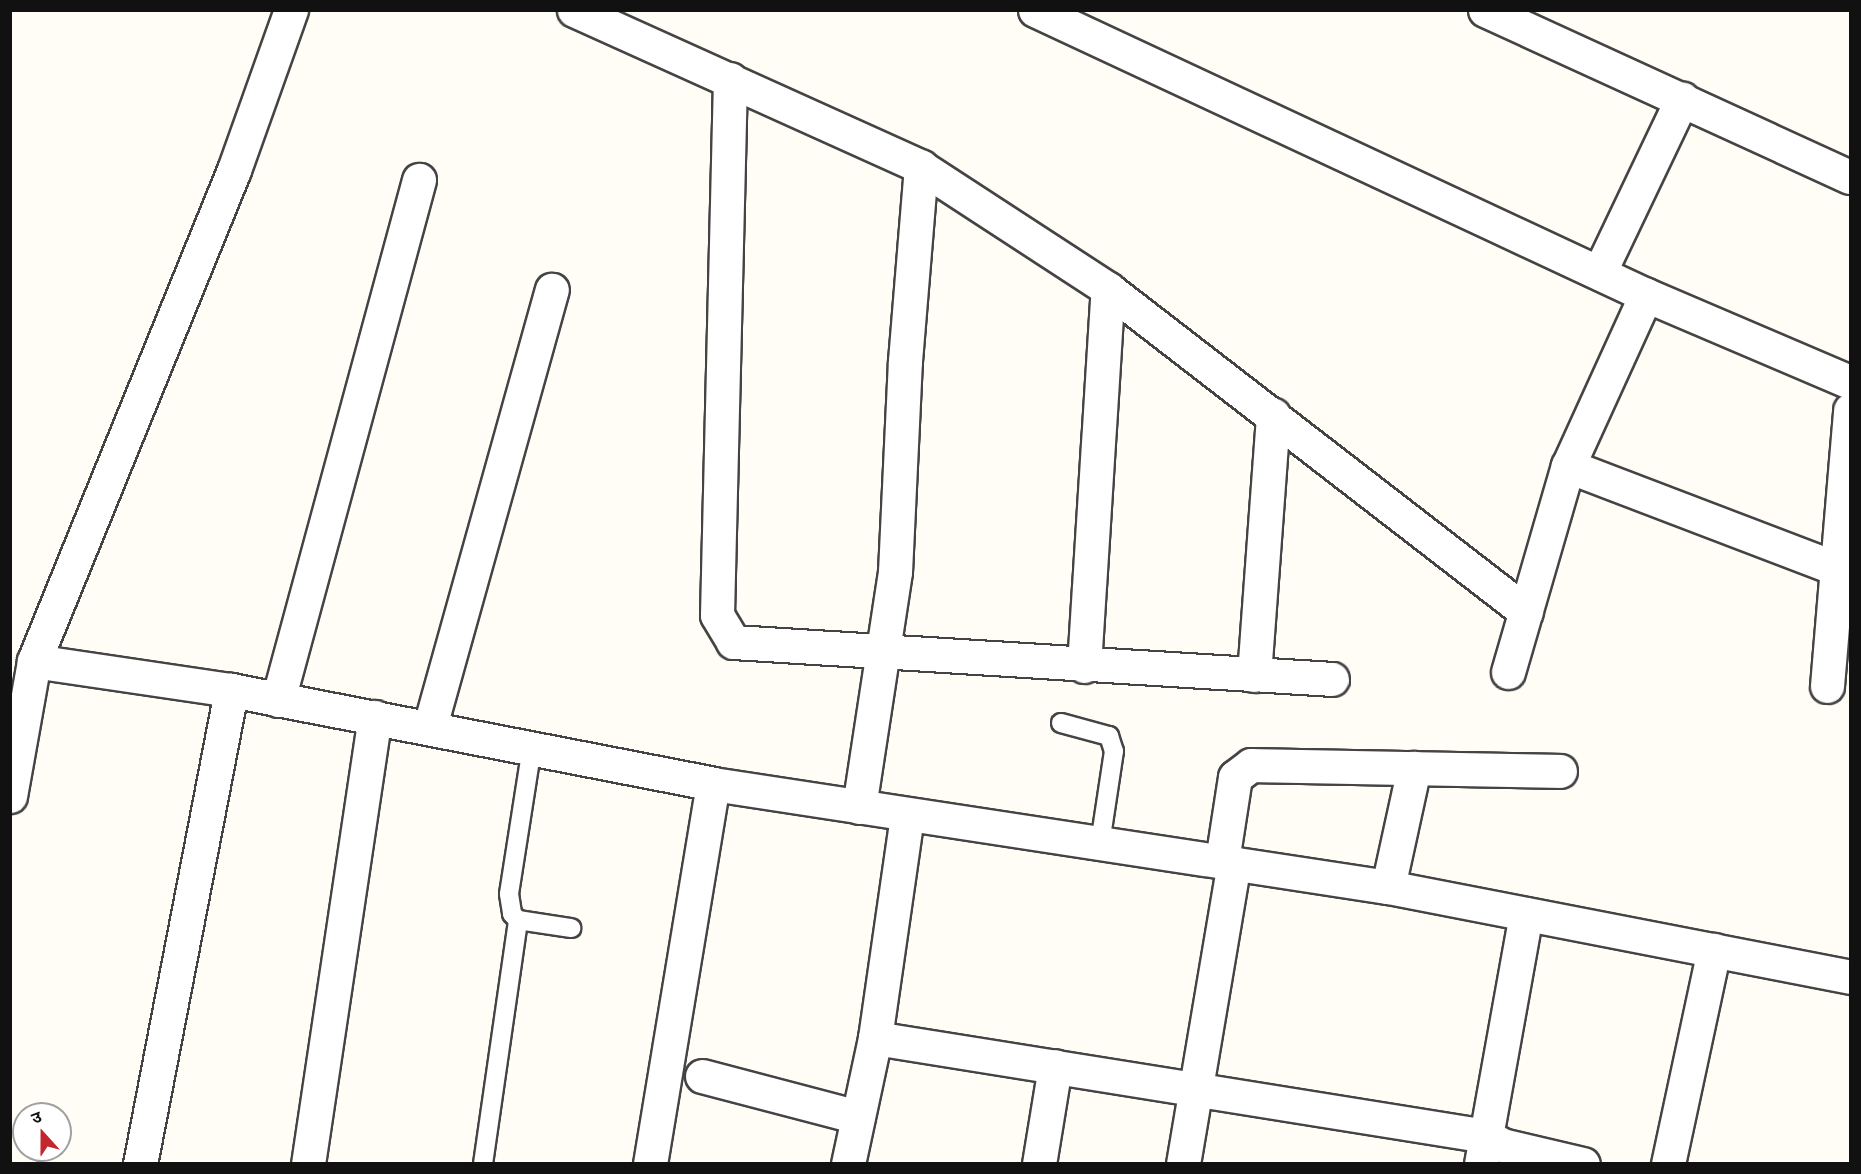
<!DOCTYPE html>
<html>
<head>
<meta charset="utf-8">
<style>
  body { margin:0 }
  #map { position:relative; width:1861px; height:1174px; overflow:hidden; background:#fffdf5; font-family:"Noto Serif","Noto Sans Devanagari",serif }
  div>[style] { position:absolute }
  .roads { filter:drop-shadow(2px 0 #444) drop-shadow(-2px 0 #444) drop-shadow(0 2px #444) drop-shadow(0 -2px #444) }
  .service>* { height:18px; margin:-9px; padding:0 9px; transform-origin:9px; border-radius:9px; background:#fff }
  .minor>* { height:33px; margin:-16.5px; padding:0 16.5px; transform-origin:16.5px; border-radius:16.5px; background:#fff }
  .tertiary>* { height:33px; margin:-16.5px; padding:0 16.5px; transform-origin:16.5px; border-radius:16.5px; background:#fff }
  span { translate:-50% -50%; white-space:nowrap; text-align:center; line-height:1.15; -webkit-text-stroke:6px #fff; paint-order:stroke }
  .frame { position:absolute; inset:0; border:12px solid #111; pointer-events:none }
  .north { position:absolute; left:12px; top:1102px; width:60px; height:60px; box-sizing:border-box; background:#fff; border:2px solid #a0a0a0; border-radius:50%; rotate:339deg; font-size:16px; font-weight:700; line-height:24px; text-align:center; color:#111 }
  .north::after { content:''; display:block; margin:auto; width:21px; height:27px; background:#c4262e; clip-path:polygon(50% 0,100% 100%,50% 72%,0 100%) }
</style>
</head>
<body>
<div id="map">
  <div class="roads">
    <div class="service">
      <div style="left:1061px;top:723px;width:50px;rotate:15.2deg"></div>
      <div style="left:1109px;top:736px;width:16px;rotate:72deg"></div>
      <div style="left:1114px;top:751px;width:94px;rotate:98.6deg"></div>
      <div style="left:532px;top:747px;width:149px;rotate:98.9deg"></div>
      <div style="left:509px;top:894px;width:20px;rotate:81deg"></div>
      <div style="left:512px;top:914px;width:8px;rotate:45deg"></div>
      <div style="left:518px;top:920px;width:54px;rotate:8.6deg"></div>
      <div style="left:483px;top:1164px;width:246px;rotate:-81.8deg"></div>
    </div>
    <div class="minor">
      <div style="left:574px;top:10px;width:381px;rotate:24.3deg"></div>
      <div style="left:921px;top:167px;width:223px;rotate:33.1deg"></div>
      <div style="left:1108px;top:289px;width:528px;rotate:37.69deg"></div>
      <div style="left:1035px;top:10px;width:674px;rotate:25.01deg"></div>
      <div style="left:1646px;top:295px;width:222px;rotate:23.1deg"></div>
      <div style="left:1485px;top:10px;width:401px;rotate:24.6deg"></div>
      <div style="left:730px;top:79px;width:536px;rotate:91.39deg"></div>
      <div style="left:717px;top:615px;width:31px;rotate:59deg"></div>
      <div style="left:733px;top:642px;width:600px;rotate:3.53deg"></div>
      <div style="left:1600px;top:271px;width:191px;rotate:-64.5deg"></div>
      <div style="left:1568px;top:466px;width:286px;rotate:20.9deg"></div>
      <div style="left:34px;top:661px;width:199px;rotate:8.4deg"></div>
      <div style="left:231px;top:690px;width:491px;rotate:11deg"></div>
      <div style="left:713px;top:784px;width:683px;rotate:8.68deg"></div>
      <div style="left:1388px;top:887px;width:471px;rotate:11deg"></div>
      <div style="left:1084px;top:666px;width:378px;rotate:-86.4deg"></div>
      <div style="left:1508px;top:672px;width:215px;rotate:-73.8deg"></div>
      <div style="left:1568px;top:466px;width:188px;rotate:-65.5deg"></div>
      <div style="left:1254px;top:675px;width:261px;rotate:-85.8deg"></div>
      <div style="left:1827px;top:686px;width:277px;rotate:-85.2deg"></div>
      <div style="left:278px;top:700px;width:539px;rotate:-74.83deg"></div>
      <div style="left:430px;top:726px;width:453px;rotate:-74.4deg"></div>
      <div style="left:859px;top:807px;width:238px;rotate:-81.3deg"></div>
      <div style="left:895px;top:572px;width:211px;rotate:-87.3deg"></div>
      <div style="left:905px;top:361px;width:195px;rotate:-85.3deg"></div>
      <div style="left:1222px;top:861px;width:85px;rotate:-81.2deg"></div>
      <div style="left:1235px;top:777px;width:20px;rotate:-37deg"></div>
      <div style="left:1251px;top:765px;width:309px;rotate:1.1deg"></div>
      <div style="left:1388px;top:887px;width:122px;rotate:-77.7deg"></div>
      <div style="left:875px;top:1038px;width:619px;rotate:9.11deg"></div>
      <div style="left:1486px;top:1136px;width:18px;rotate:29deg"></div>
      <div style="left:1502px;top:1145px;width:83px;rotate:13.2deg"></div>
      <div style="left:702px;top:1076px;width:161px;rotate:14.7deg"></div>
      <div style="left:140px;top:1164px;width:483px;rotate:-79.1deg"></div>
      <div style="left:308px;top:1164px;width:452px;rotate:-81.5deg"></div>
      <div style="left:650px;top:1164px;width:385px;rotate:-80.6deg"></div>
      <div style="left:848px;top:1164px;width:129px;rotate:-77.9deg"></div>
      <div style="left:875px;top:1038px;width:225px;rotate:-81.8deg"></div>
      <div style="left:1039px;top:1164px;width:99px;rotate:-80.7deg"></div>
      <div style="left:1183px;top:1164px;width:305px;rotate:-80.4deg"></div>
      <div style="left:1481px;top:1164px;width:254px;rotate:-79.8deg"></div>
      <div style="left:1668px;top:1164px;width:219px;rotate:-77.9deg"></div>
    </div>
    <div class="tertiary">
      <div style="left:10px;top:796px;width:137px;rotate:-79.9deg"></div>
      <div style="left:34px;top:661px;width:530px;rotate:-67.84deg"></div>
      <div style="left:234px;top:170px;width:170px;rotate:-70.4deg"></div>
    </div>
  </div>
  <div class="frame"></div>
  <div class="north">उ</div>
</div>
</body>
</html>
